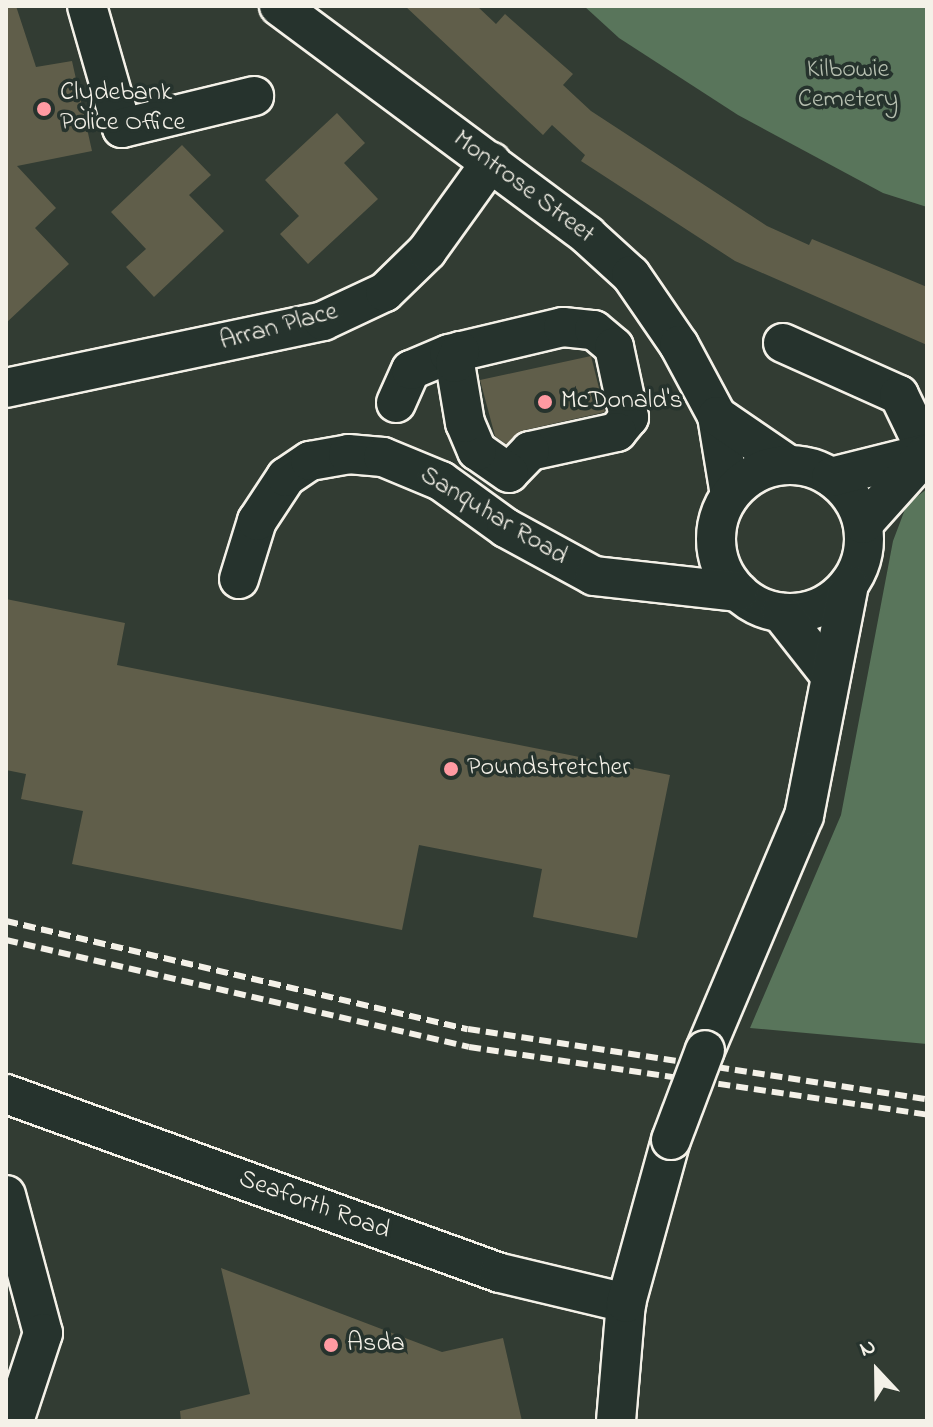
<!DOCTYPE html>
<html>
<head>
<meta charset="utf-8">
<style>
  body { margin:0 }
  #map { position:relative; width:933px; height:1427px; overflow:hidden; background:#323c33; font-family:"Indie Flower",sans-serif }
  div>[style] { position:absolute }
  .green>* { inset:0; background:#59755b }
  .building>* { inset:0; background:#605e4a }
  .roads { filter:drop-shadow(2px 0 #f4f1e8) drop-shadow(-2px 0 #f4f1e8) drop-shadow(0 2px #f4f1e8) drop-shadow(0 -2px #f4f1e8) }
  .minor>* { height:38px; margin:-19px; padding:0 19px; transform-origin:19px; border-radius:19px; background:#26332d }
  .minor>.ring { margin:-19px; padding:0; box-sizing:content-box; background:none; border:38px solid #26332d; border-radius:50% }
  .rail>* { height:6px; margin-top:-3px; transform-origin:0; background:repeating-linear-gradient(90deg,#f4f1e8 0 12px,transparent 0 18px) }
  .bridges { filter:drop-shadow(2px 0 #f4f1e8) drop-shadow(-2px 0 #f4f1e8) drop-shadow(0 2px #f4f1e8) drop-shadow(0 -2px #f4f1e8) }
  .minor-bridge>* { height:38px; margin:-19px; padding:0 19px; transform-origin:19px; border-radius:19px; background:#26332d }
  .dots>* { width:22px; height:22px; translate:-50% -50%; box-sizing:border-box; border:4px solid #26332d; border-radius:50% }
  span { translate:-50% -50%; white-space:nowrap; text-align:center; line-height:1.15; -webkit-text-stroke:7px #26332d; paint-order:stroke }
  .park-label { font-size:26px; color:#b6bfb0 }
  .poi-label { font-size:26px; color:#f4f1e8 }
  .left { translate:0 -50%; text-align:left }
  .street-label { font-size:26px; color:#f4f1e8 }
  .frame { position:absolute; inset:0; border:8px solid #f4f1e8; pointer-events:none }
  .north { position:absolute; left:837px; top:1331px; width:80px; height:80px; -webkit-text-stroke:6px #26332d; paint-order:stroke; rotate:338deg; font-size:22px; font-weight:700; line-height:32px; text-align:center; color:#f4f1e8 }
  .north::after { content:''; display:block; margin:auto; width:28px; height:36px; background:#f4f1e8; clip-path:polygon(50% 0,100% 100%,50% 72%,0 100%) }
</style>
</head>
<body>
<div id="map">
  <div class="green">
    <div style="clip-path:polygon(584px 6px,927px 6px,927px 207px,883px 193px,738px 115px,619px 38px)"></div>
    <div style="clip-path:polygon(927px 489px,927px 1044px,750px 1028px,841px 815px,893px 541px,907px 504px)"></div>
  </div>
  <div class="building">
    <div style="clip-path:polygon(6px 6px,16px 6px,36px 67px,72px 61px,92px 151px,17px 166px,56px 208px,35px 228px,69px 264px,6px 323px)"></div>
    <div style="clip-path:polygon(405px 6px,477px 6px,496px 24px,505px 14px,573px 74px,563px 85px,591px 111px,767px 226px,809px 245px,812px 239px,927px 287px,927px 345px,735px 261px,581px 161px,585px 155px,552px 125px,543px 135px)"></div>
    <div style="clip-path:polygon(337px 113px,365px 143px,344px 163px,378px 199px,308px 264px,280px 234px,299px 216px,265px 180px)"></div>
    <div style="clip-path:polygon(182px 145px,211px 175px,189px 195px,224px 231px,154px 297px,126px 267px,146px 249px,111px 212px)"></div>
    <div style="clip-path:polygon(591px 356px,605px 412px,525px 430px,506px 444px,495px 436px,480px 380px)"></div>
    <div style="clip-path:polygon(6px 599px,125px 623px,117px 665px,670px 775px,637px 938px,533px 917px,542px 869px,419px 845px,402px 930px,72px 864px,83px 811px,21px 799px,26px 774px,6px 770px)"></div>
    <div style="clip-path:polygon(221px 1268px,442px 1352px,503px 1338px,522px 1421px,181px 1421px,180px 1411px,250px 1394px)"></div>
  </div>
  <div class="roads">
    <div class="minor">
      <div style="left:87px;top:6px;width:127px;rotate:74deg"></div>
      <div style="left:122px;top:128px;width:136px;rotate:-13.6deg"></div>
      <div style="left:279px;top:6px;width:384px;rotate:36.6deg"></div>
      <div style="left:587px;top:235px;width:59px;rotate:42.3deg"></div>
      <div style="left:631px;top:275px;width:85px;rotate:55.6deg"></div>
      <div style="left:679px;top:345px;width:81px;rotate:61.8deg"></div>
      <div style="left:717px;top:416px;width:80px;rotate:80.7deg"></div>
      <div style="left:783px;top:343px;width:127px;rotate:24.1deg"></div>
      <div style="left:899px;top:395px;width:64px;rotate:64.2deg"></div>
      <div style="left:6px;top:388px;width:324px;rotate:-11.9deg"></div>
      <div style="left:323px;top:321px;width:68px;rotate:-25.1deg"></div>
      <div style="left:385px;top:292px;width:59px;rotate:-44.3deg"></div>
      <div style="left:427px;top:251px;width:110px;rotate:-54.3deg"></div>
      <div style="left:396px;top:403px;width:36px;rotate:-66deg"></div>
      <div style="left:411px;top:370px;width:41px;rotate:-22.8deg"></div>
      <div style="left:449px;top:354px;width:117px;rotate:-13.3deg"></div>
      <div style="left:563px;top:327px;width:31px;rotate:6deg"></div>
      <div style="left:594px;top:330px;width:26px;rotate:40deg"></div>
      <div style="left:614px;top:347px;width:72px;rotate:77.9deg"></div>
      <div style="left:629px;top:417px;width:19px;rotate:129deg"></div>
      <div style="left:617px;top:432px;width:89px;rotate:167.7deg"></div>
      <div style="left:530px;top:451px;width:30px;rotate:134deg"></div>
      <div style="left:509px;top:473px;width:39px;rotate:-145deg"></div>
      <div style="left:477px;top:451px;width:30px;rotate:-113deg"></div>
      <div style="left:465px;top:423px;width:61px;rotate:-99.5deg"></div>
      <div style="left:455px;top:363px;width:13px;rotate:-67deg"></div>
      <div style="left:717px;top:416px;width:85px;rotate:34.4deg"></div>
      <div class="ring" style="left:716px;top:465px;width:110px;height:110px"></div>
      <div style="left:831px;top:477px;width:99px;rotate:-14deg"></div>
      <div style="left:863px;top:524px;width:93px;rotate:-48.1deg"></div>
      <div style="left:239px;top:579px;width:61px;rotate:-72.8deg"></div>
      <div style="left:257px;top:521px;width:53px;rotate:-56.6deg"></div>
      <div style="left:286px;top:477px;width:29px;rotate:-34deg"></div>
      <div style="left:310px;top:461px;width:39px;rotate:-10deg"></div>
      <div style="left:348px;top:454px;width:35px;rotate:5deg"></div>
      <div style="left:383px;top:457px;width:63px;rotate:22.5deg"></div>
      <div style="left:441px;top:481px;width:80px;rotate:35.9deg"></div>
      <div style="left:506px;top:528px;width:100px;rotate:28.6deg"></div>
      <div style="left:594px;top:576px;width:145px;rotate:6.3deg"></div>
      <div style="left:781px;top:613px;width:78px;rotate:51.8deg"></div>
      <div style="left:705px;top:1050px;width:254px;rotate:-67.1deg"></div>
      <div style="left:804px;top:816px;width:235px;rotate:-79deg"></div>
      <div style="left:6px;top:1094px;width:525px;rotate:19.92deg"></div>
      <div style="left:500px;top:1273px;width:130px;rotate:13.4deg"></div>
      <div style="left:6px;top:1195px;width:143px;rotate:75deg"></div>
      <div style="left:43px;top:1333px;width:93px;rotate:108.2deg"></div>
      <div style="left:616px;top:1421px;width:118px;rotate:-85.2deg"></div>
      <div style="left:626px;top:1303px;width:169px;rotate:-74.6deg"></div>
    </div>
  </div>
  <div class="rail">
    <div style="left:6px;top:921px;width:474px;rotate:13.2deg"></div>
    <div style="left:468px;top:1029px;width:464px;rotate:8.7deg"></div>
    <div style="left:6px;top:940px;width:475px;rotate:13deg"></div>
    <div style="left:469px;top:1047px;width:463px;rotate:8.4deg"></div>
  </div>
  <div class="bridges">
    <div class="minor-bridge">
      <div style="left:671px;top:1140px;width:96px;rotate:-69.3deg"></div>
    </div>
  </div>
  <div class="dots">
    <div style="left:44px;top:109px;background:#ff9aa2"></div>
    <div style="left:545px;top:402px;background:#ff9aa2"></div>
    <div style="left:451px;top:769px;background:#ff9aa2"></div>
    <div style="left:331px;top:1345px;background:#ff9aa2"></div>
  </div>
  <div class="park-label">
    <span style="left:848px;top:86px">Kilbowie<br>Cemetery</span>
  </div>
  <div class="poi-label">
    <span class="left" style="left:60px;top:109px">Clydebank<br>Police Office</span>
    <span class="left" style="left:561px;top:402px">McDonald's</span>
    <span class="left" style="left:467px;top:769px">Poundstretcher</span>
    <span class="left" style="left:347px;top:1345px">Asda</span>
  </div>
  <div class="street-label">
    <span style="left:523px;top:188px;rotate:37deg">Montrose Street</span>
    <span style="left:279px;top:328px;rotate:-15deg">Arran Place</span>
    <span style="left:493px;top:517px;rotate:31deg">Sanquhar Road</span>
    <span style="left:314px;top:1206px;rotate:20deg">Seaforth Road</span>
  </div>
  <div class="frame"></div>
  <div class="north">N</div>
</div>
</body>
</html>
